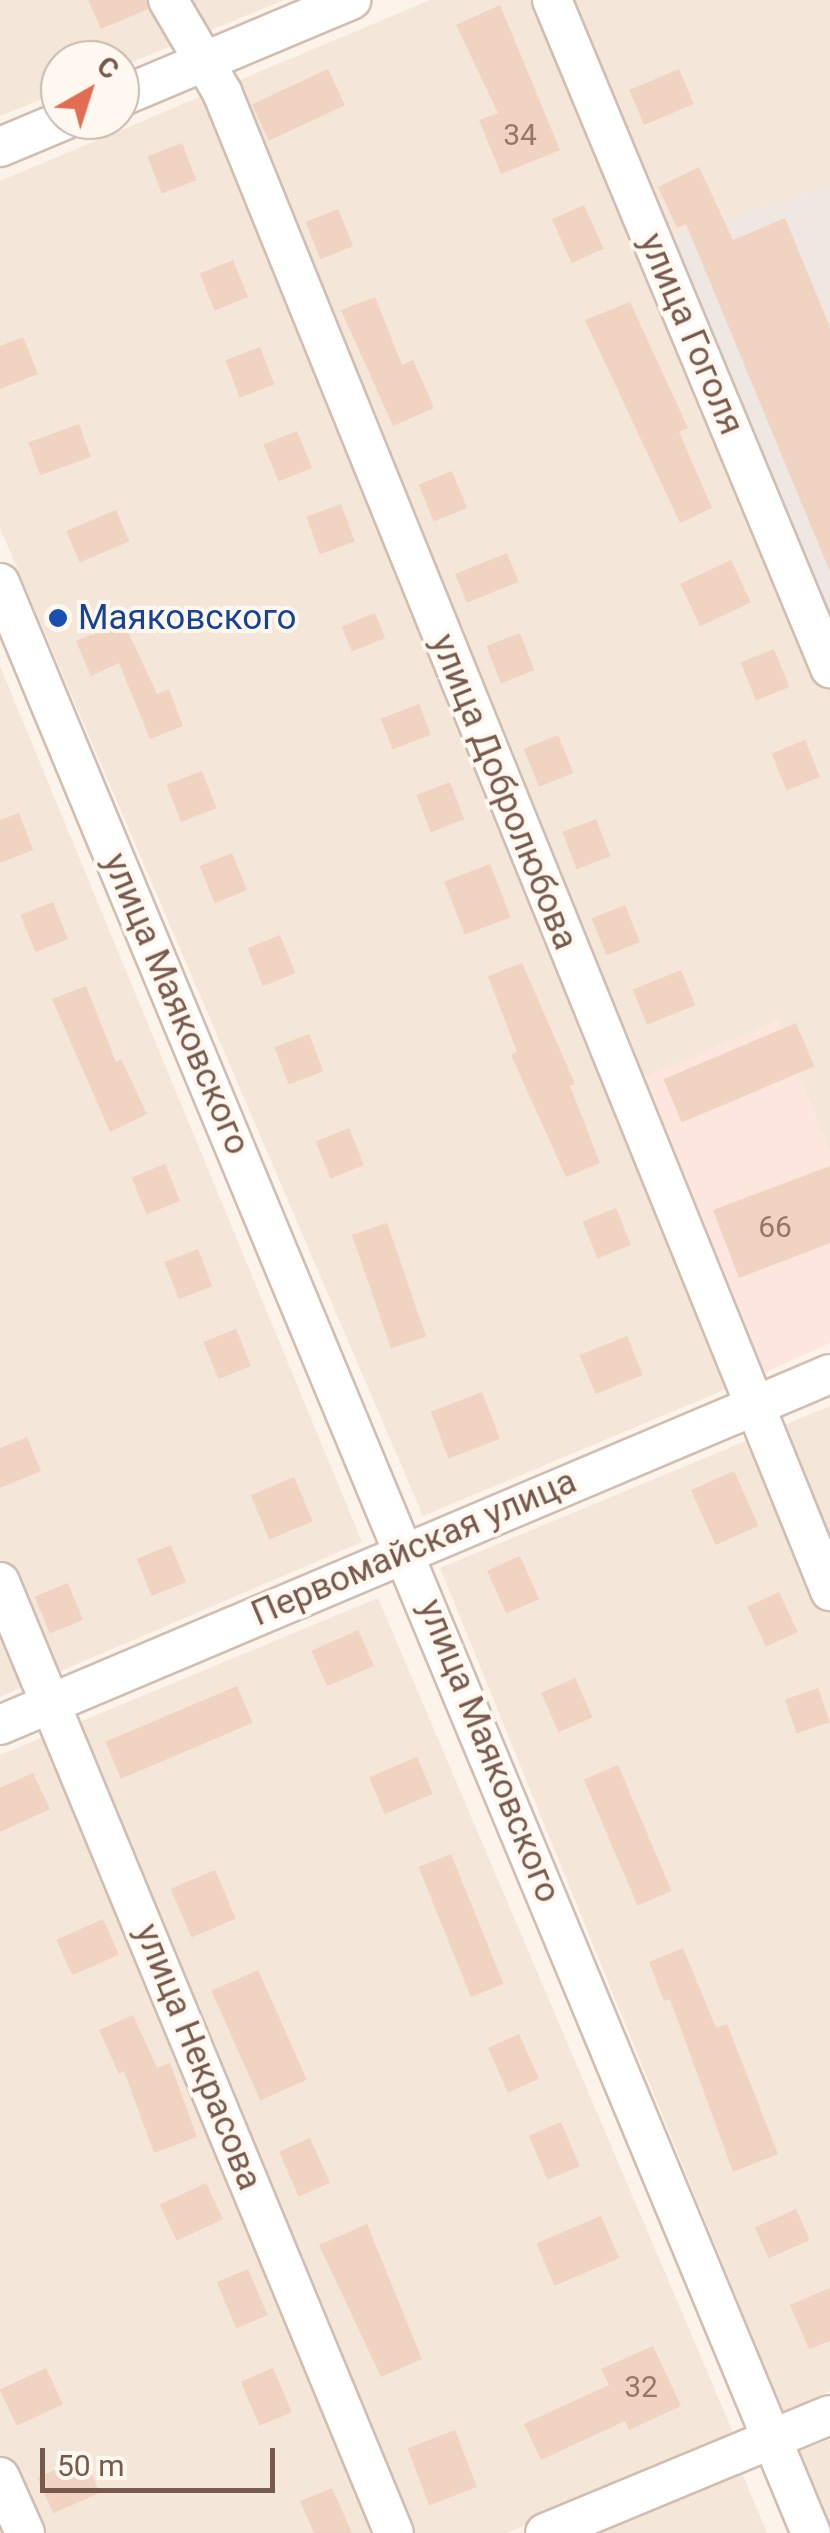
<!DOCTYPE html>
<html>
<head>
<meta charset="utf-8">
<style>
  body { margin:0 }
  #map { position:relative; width:830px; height:2533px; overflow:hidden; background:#fcf4ea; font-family:Roboto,sans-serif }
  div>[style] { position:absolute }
  .residential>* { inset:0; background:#f4e6d8 }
  .commercial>* { inset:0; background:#fce6de }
  .industrial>* { inset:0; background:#eee7e2 }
  .building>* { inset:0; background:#f1d3c2; transform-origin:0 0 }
  .roads { filter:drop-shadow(2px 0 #d1beb1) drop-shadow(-2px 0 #d1beb1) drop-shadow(0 2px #d1beb1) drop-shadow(0 -2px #d1beb1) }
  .minor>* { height:38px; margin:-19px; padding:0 19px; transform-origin:19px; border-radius:19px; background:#fff }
  .dots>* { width:28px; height:28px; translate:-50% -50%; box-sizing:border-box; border:5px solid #fff8f0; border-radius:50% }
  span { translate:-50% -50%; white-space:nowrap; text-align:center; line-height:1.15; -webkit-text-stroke:8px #fff8f0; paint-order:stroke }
  .number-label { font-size:30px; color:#96786a }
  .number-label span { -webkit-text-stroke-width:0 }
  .street-label { font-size:35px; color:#775a4d }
  .transit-label { font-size:35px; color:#164399 }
  .left { translate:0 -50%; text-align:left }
  .north { position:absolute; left:40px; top:40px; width:100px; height:100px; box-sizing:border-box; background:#fff8f0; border:2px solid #c9b9af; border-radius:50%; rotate:39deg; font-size:28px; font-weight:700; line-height:40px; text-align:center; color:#775a4d }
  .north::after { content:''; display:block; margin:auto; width:35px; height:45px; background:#e36d52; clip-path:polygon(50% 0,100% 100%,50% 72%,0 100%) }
  .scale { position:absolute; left:40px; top:2448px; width:235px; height:45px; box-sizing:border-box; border:5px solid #775a4d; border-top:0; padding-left:12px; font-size:30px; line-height:35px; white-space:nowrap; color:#775a4d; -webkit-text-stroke:8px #fff8f0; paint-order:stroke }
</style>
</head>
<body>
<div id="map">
  <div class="residential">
    <div style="clip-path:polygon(0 0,284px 0,120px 67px,120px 60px,60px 60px,60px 92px,0 116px)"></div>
    <div style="clip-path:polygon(430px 0,830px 0,830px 185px,650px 244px,830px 665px,830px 1151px,777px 1020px,755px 1377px,423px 1516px,0 528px,0 181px)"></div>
    <div style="clip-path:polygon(0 666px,362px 1542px,0 1697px)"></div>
    <div style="clip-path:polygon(830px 1406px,830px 2391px,783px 2412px,440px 1568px)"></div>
    <div style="clip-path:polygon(378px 1598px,735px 2437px,506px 2533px,0 2533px,0 1755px)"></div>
    <div style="clip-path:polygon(830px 2439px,830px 2533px,823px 2533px,789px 2456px)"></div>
    <div style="clip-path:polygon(742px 2473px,767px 2533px,598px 2533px)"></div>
  </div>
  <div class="commercial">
    <div style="clip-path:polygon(777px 1020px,830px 1151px,830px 1343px,755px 1377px,633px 1082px)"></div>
  </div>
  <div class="industrial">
    <div style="clip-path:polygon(830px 185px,830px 665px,650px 244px)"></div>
  </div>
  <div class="building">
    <div style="clip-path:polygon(88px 0,146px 0,148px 9px,101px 29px)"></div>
    <div style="clip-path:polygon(500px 5px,560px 150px,501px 174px,479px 120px,498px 113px,456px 25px)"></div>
    <div style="left:328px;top:69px;width:40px;height:84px;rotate:65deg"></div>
    <div style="left:679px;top:69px;width:38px;height:54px;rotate:67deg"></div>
    <div style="left:182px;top:143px;width:40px;height:37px;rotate:69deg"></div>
    <div style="clip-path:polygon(699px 167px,733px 240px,785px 218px,830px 327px,830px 572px,686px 224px,677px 228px,658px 187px)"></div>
    <div style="left:584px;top:205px;width:48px;height:35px;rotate:66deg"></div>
    <div style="left:338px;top:209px;width:40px;height:35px;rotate:68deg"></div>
    <div style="left:233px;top:260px;width:40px;height:36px;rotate:68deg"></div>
    <div style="clip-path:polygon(375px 297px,402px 365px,413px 360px,434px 408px,393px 426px,341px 310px)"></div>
    <div style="clip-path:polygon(630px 302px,688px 428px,679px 432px,712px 508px,680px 523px,585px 320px)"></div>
    <div style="clip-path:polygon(23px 337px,38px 374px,0 389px,0 346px)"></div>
    <div style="left:260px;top:347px;width:40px;height:37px;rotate:69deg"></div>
    <div style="left:79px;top:424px;width:35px;height:54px;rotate:70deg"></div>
    <div style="left:297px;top:431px;width:40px;height:36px;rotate:68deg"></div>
    <div style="left:452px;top:471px;width:40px;height:36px;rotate:68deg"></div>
    <div style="left:341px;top:504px;width:40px;height:37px;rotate:70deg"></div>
    <div style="left:116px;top:510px;width:34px;height:54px;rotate:67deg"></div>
    <div style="left:507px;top:553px;width:31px;height:56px;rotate:68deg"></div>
    <div style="left:731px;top:560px;width:47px;height:56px;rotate:65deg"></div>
    <div style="left:375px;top:613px;width:27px;height:36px;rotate:68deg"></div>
    <div style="clip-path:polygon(123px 621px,157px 694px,169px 689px,183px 726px,150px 739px,119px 663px,91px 676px,76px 641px)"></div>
    <div style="left:520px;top:633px;width:40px;height:36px;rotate:69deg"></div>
    <div style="left:774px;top:649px;width:41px;height:36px;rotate:68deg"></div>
    <div style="left:419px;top:704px;width:33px;height:41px;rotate:69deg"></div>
    <div style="left:558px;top:735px;width:41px;height:37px;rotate:68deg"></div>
    <div style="left:805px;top:740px;width:40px;height:36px;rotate:68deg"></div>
    <div style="left:202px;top:771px;width:40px;height:38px;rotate:69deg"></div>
    <div style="left:450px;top:782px;width:40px;height:36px;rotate:69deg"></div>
    <div style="clip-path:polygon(19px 813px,33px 850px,0 863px,0 820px)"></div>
    <div style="left:596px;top:819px;width:40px;height:36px;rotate:69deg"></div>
    <div style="left:232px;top:853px;width:40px;height:35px;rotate:68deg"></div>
    <div style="left:490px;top:864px;width:57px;height:49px;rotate:69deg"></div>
    <div style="left:53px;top:902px;width:40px;height:35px;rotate:68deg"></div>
    <div style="left:625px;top:905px;width:40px;height:36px;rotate:68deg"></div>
    <div style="left:280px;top:935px;width:41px;height:35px;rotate:68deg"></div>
    <div style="clip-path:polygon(522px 963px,575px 1084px,570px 1086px,600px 1163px,566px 1177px,511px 1055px,517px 1052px,488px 976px)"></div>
    <div style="left:681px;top:970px;width:38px;height:52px;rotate:68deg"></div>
    <div style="clip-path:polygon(86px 986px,116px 1062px,121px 1059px,147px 1114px,110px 1132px,52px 999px)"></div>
    <div style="left:796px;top:1023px;width:47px;height:144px;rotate:67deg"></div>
    <div style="left:309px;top:1034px;width:40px;height:37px;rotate:69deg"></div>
    <div style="left:349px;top:1128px;width:40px;height:36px;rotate:68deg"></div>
    <div style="left:165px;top:1164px;width:40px;height:36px;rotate:68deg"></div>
    <div style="clip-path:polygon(830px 1166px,830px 1243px,739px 1278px,713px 1210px)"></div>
    <div style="left:616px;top:1208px;width:40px;height:36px;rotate:68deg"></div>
    <div style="left:387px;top:1223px;width:120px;height:37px;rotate:71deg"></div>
    <div style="left:198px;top:1249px;width:40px;height:36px;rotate:69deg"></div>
    <div style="left:236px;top:1329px;width:40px;height:35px;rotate:68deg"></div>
    <div style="left:627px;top:1336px;width:42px;height:51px;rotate:68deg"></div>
    <div style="left:482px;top:1392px;width:50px;height:55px;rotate:69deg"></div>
    <div style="clip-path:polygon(27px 1437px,41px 1471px,0 1488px,0 1448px)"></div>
    <div style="left:734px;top:1471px;width:60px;height:47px;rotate:66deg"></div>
    <div style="left:294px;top:1477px;width:48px;height:47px;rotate:67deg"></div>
    <div style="left:171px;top:1545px;width:40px;height:37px;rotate:68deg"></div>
    <div style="left:520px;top:1556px;width:47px;height:36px;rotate:66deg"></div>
    <div style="left:68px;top:1583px;width:40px;height:36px;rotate:68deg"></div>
    <div style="left:779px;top:1592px;width:44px;height:35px;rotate:65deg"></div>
    <div style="left:358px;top:1630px;width:39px;height:51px;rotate:66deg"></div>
    <div style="left:575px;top:1678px;width:43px;height:37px;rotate:66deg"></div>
    <div style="left:237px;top:1686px;width:40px;height:143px;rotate:67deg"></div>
    <div style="left:818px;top:1688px;width:36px;height:35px;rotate:71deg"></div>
    <div style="left:417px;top:1757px;width:40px;height:52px;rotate:67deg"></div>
    <div style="left:618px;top:1765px;width:137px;height:37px;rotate:67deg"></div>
    <div style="clip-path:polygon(33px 1773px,50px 1809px,0 1832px,0 1788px)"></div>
    <div style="left:451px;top:1854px;width:140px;height:35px;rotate:68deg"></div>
    <div style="left:215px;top:1870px;width:53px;height:48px;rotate:67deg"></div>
    <div style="left:103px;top:1919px;width:39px;height:51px;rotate:66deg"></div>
    <div style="clip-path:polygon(683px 1948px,716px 2028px,727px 2024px,778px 2154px,733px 2172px,670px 1999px,664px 2001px,649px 1962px)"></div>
    <div style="left:258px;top:1970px;width:120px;height:51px;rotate:66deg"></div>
    <div style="clip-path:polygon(133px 2015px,157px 2068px,170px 2063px,197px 2137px,154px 2153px,124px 2071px,119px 2074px,99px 2030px)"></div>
    <div style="left:519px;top:2034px;width:49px;height:34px;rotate:66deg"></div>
    <div style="left:561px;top:2122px;width:48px;height:35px;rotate:67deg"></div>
    <div style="left:310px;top:2138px;width:49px;height:34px;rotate:66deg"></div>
    <div style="left:206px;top:2183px;width:40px;height:51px;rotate:65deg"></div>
    <div style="left:796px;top:2209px;width:34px;height:45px;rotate:66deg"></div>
    <div style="left:601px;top:2216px;width:46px;height:70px;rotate:67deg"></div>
    <div style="clip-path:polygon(367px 2224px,422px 2359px,381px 2377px,319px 2245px)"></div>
    <div style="left:248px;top:2269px;width:50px;height:34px;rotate:67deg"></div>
    <div style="clip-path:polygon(830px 2288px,830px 2341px,809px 2349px,790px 2305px)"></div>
    <div style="clip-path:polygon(653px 2346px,681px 2406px,629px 2430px,625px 2421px,541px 2460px,524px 2424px,609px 2385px,601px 2369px)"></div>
    <div style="left:46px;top:2368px;width:40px;height:51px;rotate:65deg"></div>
    <div style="left:273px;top:2368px;width:48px;height:35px;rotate:67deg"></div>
    <div style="left:455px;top:2430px;width:61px;height:51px;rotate:69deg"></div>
    <div style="left:84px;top:2457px;width:39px;height:51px;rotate:66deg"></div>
    <div style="clip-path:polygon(332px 2488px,352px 2533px,314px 2533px,300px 2501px)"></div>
  </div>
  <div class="roads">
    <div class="minor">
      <div style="left:168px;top:0;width:107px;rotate:59.6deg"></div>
      <div style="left:222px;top:92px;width:1618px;rotate:67.92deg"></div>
      <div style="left:552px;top:0;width:724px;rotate:67.4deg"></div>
      <div style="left:120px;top:97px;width:251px;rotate:-22.8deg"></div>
      <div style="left:0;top:147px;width:70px;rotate:-22.6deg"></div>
      <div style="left:0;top:583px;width:2112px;rotate:67.42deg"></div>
      <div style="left:0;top:1582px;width:1029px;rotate:67.5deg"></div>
      <div style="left:0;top:1725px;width:901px;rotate:-22.92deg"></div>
      <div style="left:0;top:2477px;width:61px;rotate:65.9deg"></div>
      <div style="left:545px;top:2533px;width:308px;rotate:-22.5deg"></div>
    </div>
  </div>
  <div class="dots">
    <div style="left:58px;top:618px;background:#1a4fb4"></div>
  </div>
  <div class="number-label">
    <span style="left:520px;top:135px">34</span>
    <span style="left:775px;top:1227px">66</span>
    <span style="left:641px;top:2387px">32</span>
  </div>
  <div class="street-label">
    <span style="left:691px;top:334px;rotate:67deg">улица Гоголя</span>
    <span style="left:504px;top:792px;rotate:68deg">улица Добролюбова</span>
    <span style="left:176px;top:1004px;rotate:67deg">улица Маяковского</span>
    <span style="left:414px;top:1548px;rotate:-23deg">Первомайская улица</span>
    <span style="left:489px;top:1751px;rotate:68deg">улица Маяковского</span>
    <span style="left:198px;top:2057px;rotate:68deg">улица Некрасова</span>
  </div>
  <div class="transit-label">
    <span class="left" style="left:78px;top:618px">Маяковского</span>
  </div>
  <div class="north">С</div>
  <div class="scale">50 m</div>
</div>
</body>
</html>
